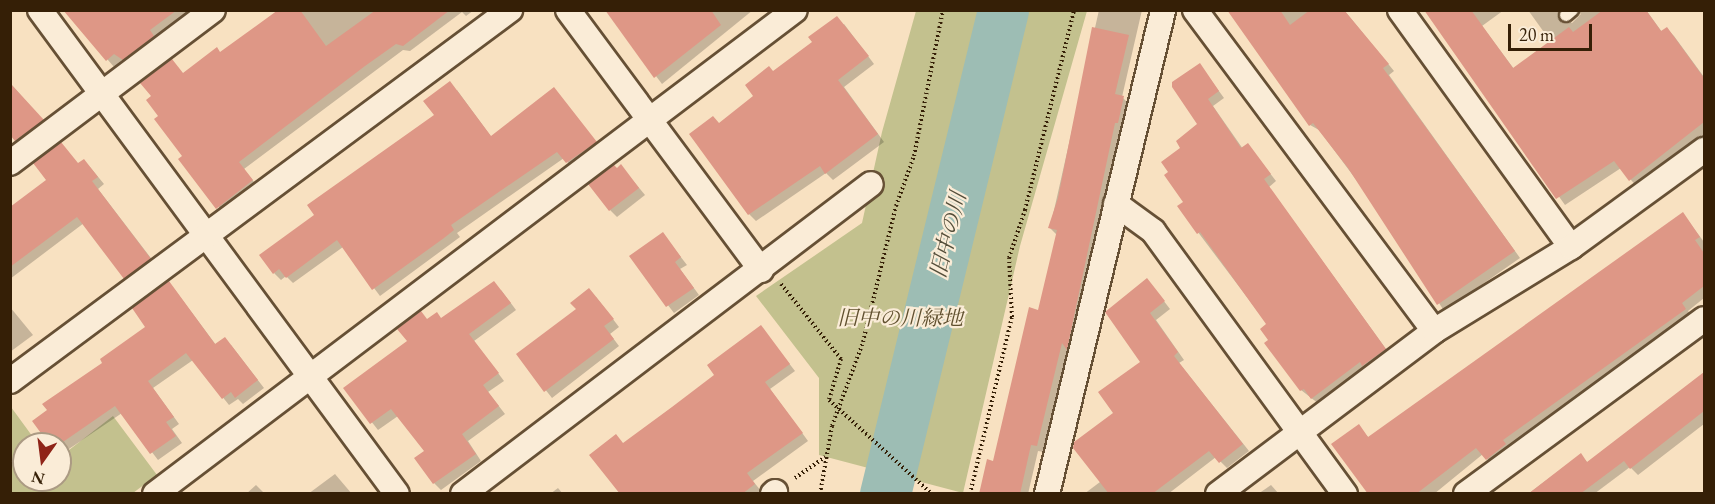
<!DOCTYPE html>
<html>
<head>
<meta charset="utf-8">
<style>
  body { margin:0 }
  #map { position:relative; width:1715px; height:504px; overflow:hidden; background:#f8e1c1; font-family:"EB Garamond","Noto Serif JP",serif }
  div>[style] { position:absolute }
  .green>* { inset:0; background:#c3c18e }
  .shadow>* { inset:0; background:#0003 }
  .river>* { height:51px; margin:-25.5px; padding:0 25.5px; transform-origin:25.5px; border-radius:25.5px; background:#9dbdb4 }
  .building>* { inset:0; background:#de9786 }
  .path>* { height:4px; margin-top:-2px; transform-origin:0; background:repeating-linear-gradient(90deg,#351f06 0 1.5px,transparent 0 4.5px) }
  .roads { filter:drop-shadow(2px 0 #665035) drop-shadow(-2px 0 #665035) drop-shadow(0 2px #665035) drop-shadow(0 -2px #665035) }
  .service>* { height:12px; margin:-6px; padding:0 6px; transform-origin:6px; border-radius:6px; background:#faecd7 }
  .minor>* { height:24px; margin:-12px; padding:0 12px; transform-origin:12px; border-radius:12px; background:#faecd7 }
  span { translate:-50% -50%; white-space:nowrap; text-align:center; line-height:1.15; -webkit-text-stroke:4.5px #faecd7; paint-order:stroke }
  .park-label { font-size:21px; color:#60502f; font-style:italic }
  .water-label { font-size:22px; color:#544e3a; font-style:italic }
  .frame { position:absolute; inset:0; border:12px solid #351f06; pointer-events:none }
  .north { position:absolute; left:12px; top:432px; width:60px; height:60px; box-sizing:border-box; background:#faecd7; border:2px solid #ab9a83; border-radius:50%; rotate:194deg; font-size:16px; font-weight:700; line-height:24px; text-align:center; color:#351f06 }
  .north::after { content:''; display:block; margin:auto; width:21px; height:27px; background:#8f2418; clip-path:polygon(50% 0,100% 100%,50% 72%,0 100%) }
  .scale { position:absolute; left:1508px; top:24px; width:84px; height:27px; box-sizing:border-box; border:3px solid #351f06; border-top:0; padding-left:8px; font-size:18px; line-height:21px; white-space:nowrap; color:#351f06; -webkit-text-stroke:4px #faecd7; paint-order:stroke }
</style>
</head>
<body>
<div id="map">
  <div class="green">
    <div style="clip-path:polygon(916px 11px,1087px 11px,1020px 246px,963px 493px,819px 455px,819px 378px,756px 296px,862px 223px,882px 132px)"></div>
    <div style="clip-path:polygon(11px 407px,38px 444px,24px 444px,24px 480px,60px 480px,60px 457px,113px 416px,157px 475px,133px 493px,11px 493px)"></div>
  </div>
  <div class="shadow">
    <div style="clip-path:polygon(194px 10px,155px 38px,160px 44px,130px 66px,122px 60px,114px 67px,66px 11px)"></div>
    <div style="clip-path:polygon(279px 10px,474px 10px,466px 16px,462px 12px,410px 51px,403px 50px,244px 169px,258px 187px,224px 214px,184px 156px,183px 74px,221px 54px)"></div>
    <div style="clip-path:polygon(606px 10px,753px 10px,662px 84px)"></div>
    <div style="clip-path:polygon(1099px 10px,1142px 10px,1122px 97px,1130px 105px,1124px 129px,1121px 129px,1077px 342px,1073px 355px,1068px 350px,1044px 452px,1038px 451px,1028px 494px,981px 493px,994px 463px,1039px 311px,1057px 235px,1050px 228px)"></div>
    <div style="clip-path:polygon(1232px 10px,1344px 10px,1394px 71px,1389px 75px,1520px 258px,1444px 311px,1393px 229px,1319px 130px,1310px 125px)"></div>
    <div style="clip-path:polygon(1426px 10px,1504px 10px,1482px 26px,1514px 69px,1551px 42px,1528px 10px,1574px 10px,1565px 19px,1572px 23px,1581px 14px,1577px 10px,1646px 10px,1662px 32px,1667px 29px,1674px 36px,1704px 77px,1704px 135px,1637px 187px,1621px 168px,1565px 205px)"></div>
    <div style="clip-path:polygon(844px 24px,874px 64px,844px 87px,884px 142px,833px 180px,826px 173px,756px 221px,749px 214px,720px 124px,756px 96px,774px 73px)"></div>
    <div style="clip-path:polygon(1200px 65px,1224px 98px,1213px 106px,1243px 149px,1248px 145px,1276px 181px,1269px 187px,1391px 356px,1319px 404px,1301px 390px,1268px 325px,1179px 207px,1185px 202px,1171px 172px,1199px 124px)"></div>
    <div style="clip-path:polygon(10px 83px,49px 127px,23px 147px,10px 134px)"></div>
    <div style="clip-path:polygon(457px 90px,492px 138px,560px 96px,602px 150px,573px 169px,564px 158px,457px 233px,460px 237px,380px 296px,343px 247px,293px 283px,286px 276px,281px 280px,274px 273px,316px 215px,436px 116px)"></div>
    <div style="clip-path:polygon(79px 164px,90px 167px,104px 184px,98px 189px,157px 266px,132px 284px,84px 223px,10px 279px,10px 209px)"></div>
    <div style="clip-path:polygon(621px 166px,645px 195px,617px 217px,610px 210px,617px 169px)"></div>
    <div style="clip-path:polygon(1683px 214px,1704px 242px,1704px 298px,1688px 311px,1692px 316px,1509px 448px,1512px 451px,1493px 466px,1483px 454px,1434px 494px,1370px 494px,1358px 426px,1369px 438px)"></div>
    <div style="clip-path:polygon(663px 234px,687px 265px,680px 269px,699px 295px,674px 313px,631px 257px)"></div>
    <div style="clip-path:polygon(1153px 287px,1170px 309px,1156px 320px,1184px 360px,1179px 363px,1249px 451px,1227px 468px,1216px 457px,1168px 494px,1084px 494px,1100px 482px,1115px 413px,1142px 362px)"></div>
    <div style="clip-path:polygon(175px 290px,216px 345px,231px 345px,264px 388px,243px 404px,238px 399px,229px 405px,193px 360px,153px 388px,179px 424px,172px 429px,182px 443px,158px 460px,122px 413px,60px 455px,60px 444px,51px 444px,104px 363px,148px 327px)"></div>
    <div style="clip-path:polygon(501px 290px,516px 310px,474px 341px,504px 381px,488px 392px,505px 414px,468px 441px,481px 461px,441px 490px,434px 483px,426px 452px,398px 416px,378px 430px,345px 388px,409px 341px,428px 320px,442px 319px)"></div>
    <div style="clip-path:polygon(596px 297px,619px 327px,610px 334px,619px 346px,552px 398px,518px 355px)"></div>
    <div style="clip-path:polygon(10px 307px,33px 335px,10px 352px)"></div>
    <div style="clip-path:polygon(761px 327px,795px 371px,770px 389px,808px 441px,753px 481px,761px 491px,758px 494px,622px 494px,623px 444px,716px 375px)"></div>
    <div style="clip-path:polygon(1704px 374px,1704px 424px,1638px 475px,1630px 467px,1594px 494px,1528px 494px,1580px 455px,1588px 463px)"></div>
    <div style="clip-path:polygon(335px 474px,352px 494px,308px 494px)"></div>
    <div style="clip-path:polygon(256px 485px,265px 494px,246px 494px)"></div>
    <div style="clip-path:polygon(1271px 485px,1279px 494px,1258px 494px)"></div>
    <div style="clip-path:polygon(558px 488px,563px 494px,550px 494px)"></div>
  </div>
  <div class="river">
    <div style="left:885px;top:494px;width:498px;rotate:-76.3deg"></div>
  </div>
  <div class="building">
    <div style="clip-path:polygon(63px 10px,177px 10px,150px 30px,154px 36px,123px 60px,114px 54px,106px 61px)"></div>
    <div style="clip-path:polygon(278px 10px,300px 10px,326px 46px,376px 10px,450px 10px,403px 46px,396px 44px,365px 66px,239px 162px,253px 180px,216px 209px,178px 159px,182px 156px,154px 119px,158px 116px,146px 100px,151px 96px,140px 83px,172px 59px,183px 73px,217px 47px,220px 52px)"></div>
    <div style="clip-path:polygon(605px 10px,711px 10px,721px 25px,654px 78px)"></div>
    <div style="clip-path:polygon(1227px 10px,1280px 10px,1290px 25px,1310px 10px,1344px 10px,1389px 64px,1383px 68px,1515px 251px,1437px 305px,1348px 168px,1313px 123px,1309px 126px)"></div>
    <div style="clip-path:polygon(1424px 10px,1471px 10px,1513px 68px,1569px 27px,1573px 32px,1603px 10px,1646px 10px,1661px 31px,1667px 27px,1704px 78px,1704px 122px,1629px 181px,1614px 161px,1556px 199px)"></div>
    <div style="clip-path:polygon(837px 16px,869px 56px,838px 80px,878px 134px,825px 174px,820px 166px,748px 215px,689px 134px,713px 116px,719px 123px,753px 96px,745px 85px,769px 66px,773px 71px,812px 42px,808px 37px)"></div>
    <div style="clip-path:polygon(1092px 27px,1129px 35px,1115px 94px,1124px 96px,1118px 123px,1115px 123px,1070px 335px,1067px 350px,1062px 343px,1037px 446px,1031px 445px,1020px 494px,979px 494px,987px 459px,993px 461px,1029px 307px,1038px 310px,1057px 230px,1048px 228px,1058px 198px)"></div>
    <div style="clip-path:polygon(1200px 63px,1219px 91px,1208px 99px,1241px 148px,1248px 143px,1271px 174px,1264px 179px,1386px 349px,1362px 366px,1360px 362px,1311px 399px,1304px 389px,1300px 391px,1264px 343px,1268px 340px,1260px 329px,1266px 324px,1200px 232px,1197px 234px,1177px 206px,1183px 202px,1164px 175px,1168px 172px,1161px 162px,1180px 148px,1176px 141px,1197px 124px,1172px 87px,1172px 82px)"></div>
    <div style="clip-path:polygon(450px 81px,491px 136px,554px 87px,597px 142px,566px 163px,557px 152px,451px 225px,454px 230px,444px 238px,372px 290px,337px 240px,286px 278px,279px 269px,273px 274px,259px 255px,314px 215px,307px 205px,434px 115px,423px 101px)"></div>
    <div style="clip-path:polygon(10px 83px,44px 120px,15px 141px,10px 135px)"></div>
    <div style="clip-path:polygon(61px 142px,78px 163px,84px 159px,98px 177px,92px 181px,151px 259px,124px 279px,77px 217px,10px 267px,10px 207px,46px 180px,33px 163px)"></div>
    <div style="clip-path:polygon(621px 164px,639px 188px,609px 211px,588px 184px,614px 165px,617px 168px)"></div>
    <div style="clip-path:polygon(1683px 212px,1700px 237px,1695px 240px,1704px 253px,1704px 286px,1682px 303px,1686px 309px,1503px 440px,1506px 444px,1486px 460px,1476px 448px,1416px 494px,1368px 494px,1331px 444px,1359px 424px,1368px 437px)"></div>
    <div style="clip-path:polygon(663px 232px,681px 257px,675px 262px,694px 288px,666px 307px,629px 256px)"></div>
    <div style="clip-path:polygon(1147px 278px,1165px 301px,1150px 313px,1178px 352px,1174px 356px,1243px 444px,1219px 463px,1209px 451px,1152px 494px,1109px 494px,1073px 448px,1074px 442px,1113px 413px,1098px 392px,1140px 362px,1105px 312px)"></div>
    <div style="clip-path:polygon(169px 281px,215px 344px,225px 337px,258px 380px,235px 398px,231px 392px,222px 399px,186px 353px,148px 381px,174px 417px,166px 422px,176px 436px,150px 454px,115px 406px,60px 444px,49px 444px,32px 421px,47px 410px,42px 404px,102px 363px,100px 359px,145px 327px,132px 308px)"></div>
    <div style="clip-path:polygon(494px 281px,511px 303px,469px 334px,499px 373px,483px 385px,499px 406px,462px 434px,476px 454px,433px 484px,414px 458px,424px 451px,391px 409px,370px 424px,343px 388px,407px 341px,397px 329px,421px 311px,427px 319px,437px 312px,441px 318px)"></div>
    <div style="clip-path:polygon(589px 288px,614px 319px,604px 326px,614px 339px,544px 392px,516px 354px,576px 309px,570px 303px)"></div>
    <div style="clip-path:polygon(761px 325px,790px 364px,765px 382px,803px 433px,747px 473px,755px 484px,742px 494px,620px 494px,589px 455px,616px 434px,623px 443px,672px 407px,714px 375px,707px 365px)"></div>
    <div style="clip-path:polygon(1704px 372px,1704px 411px,1630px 469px,1624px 461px,1580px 494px,1528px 494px,1581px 453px,1587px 462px)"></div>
  </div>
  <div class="path">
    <div style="left:781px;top:284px;width:96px;rotate:51.3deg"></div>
    <div style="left:841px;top:359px;width:43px;rotate:106.3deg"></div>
    <div style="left:829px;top:400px;width:139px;rotate:42.4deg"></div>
    <div style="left:795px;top:478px;width:37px;rotate:-35deg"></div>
    <div style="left:820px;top:494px;width:69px;rotate:-80deg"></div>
    <div style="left:832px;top:426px;width:90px;rotate:-69.7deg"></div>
    <div style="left:863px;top:342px;width:140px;rotate:-76.4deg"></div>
    <div style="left:896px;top:206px;width:53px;rotate:-70.2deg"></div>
    <div style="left:914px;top:156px;width:149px;rotate:-78.8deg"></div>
    <div style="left:970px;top:494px;width:182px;rotate:-76.7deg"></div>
    <div style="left:1012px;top:317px;width:59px;rotate:-92.9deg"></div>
    <div style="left:1009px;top:258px;width:51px;rotate:-71.6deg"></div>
    <div style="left:1025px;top:210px;width:206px;rotate:-76.2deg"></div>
  </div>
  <div class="roads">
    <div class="service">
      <div style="left:1566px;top:15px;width:8px;rotate:-40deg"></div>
    </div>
    <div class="minor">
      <div style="left:40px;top:10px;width:601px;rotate:53.59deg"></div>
      <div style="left:568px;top:10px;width:324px;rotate:53.4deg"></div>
      <div style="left:1195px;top:10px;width:400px;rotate:53.3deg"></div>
      <div style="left:1400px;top:10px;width:292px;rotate:54.2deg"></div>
      <div style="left:10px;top:163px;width:254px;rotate:-37deg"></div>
      <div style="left:1116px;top:204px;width:46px;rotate:36.1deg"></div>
      <div style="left:1153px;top:231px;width:326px;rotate:53.9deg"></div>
      <div style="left:10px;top:381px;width:623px;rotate:-36.58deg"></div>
      <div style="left:155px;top:494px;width:802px;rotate:-37.1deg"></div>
      <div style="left:463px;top:494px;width:512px;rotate:-37.23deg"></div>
      <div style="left:773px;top:494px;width:3px;rotate:-45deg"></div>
      <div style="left:1047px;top:494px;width:498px;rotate:-76.5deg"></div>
      <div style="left:1218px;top:494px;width:271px;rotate:-37deg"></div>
      <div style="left:1434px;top:331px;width:161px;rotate:-31.5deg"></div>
      <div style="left:1571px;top:247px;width:165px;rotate:-36.1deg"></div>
      <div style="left:1466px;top:494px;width:295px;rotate:-36.3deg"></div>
    </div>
  </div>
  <div class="park-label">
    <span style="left:900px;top:318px">旧中の川緑地</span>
  </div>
  <div class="water-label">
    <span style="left:948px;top:235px;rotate:-76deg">旧中の川</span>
  </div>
  <div class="frame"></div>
  <div class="north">N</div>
  <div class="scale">20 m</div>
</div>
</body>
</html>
